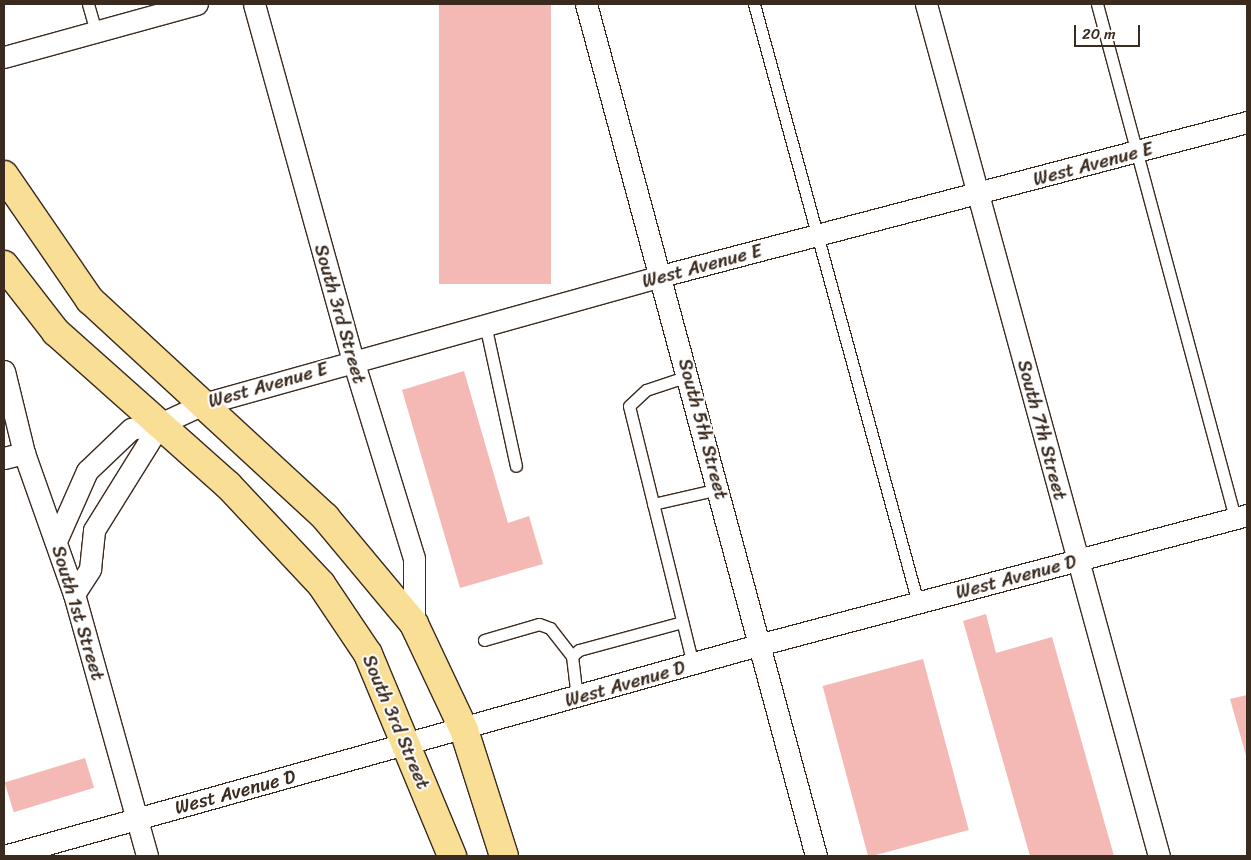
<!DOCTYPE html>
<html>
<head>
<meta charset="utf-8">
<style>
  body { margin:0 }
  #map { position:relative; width:1251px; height:860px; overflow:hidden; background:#fff; font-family:Sriracha,sans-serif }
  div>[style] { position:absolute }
  .building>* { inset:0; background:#f4b9b4; transform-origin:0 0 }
  .roads { filter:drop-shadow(1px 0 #3b2a1e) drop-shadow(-1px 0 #3b2a1e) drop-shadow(0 1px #3b2a1e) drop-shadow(0 -1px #3b2a1e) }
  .service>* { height:11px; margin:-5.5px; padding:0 5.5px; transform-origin:5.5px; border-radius:5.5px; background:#fff }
  .minor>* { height:21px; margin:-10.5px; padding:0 10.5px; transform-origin:10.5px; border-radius:10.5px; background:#fff }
  .primary>* { height:28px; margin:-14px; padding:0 14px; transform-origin:14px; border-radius:14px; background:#f9df96 }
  span { translate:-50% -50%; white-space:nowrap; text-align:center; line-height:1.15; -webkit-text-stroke:4px #fff; paint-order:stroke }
  .street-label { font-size:19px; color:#3b2a1e }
  .frame { position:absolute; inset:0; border:5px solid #3b2a1e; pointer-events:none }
  .scale { position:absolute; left:1074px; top:25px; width:66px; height:22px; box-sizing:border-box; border:2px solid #3b2a1e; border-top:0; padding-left:6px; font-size:15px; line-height:18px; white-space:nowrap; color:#3b2a1e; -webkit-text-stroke:4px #fff; paint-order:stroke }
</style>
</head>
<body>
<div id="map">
  <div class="building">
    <div style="left:439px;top:4px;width:112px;height:280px"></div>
    <div style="clip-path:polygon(464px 371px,508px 523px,529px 516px,543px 564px,460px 588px,402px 390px)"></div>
    <div style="clip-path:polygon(986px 614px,996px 653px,1052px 637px,1114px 856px,1030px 856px,963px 621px)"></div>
    <div style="left:923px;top:659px;width:177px;height:104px;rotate:75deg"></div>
    <div style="clip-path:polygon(1247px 695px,1247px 759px,1230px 699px)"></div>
    <div style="left:85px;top:758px;width:31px;height:84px;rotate:73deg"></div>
  </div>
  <div class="roads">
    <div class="service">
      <div style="left:88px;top:4px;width:29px;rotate:74deg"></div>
      <div style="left:754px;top:4px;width:621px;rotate:74.69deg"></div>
      <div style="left:1097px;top:4px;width:532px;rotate:74.97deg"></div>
      <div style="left:485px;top:324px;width:145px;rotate:77.7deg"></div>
      <div style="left:688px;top:376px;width:44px;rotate:161.6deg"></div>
      <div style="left:646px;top:390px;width:23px;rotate:137deg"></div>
      <div style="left:629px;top:406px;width:266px;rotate:76.1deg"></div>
      <div style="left:653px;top:504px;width:68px;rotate:-12.8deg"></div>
      <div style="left:484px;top:640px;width:57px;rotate:-16.2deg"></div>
      <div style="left:539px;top:624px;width:12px;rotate:20deg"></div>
      <div style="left:550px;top:628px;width:36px;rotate:52deg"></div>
      <div style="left:572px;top:656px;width:42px;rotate:83.2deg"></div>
      <div style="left:572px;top:656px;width:9px;rotate:-41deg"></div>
      <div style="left:579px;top:650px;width:107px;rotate:-15.2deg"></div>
    </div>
    <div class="minor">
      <div style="left:254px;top:4px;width:370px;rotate:74.5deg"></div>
      <div style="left:353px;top:360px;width:207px;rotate:72.9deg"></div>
      <div style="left:414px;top:558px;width:66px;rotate:90deg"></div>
      <div style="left:586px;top:4px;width:882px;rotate:74.89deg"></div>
      <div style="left:926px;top:4px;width:883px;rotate:74.71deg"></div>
      <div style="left:4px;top:57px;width:200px;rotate:-15.4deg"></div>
      <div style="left:4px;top:371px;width:84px;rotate:76.3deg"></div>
      <div style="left:24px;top:453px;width:150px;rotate:70.5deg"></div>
      <div style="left:74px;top:594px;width:272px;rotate:74.4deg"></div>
      <div style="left:4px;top:458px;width:21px;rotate:-14deg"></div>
      <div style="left:56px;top:541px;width:77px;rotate:-66.1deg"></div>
      <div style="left:87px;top:471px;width:61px;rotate:-43.7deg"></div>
      <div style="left:131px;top:429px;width:29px;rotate:-10deg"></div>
      <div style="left:160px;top:424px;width:47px;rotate:-24.9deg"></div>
      <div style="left:203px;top:404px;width:476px;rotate:-15.6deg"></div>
      <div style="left:661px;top:276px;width:606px;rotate:-14.72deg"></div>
      <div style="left:74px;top:594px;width:30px;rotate:-57deg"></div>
      <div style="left:90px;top:569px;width:39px;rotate:-84deg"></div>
      <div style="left:94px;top:530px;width:125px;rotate:-58.1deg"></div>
      <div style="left:4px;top:856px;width:787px;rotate:-15.63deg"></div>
      <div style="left:762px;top:644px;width:502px;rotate:-14.89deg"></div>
    </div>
    <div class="primary">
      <div style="left:4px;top:175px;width:152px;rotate:55.5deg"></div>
      <div style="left:90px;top:300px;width:320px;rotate:42.7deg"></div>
      <div style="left:325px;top:517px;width:139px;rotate:50.2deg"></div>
      <div style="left:414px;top:624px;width:117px;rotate:64.7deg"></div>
      <div style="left:464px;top:730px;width:132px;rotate:72.4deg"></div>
      <div style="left:4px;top:265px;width:85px;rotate:52.2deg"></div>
      <div style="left:56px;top:332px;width:230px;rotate:41.7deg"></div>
      <div style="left:228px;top:485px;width:136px;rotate:46.8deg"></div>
      <div style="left:321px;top:584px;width:84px;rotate:56.1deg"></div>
      <div style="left:368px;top:654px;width:219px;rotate:67.4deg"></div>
    </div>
  </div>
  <div class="street-label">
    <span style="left:1093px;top:164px;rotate:-15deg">West Avenue E</span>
    <span style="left:702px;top:266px;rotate:-15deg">West Avenue E</span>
    <span style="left:340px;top:314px;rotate:74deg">South 3rd Street</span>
    <span style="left:268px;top:385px;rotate:-16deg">West Avenue E</span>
    <span style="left:703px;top:429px;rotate:75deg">South 5th Street</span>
    <span style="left:1042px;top:430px;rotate:75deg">South 7th Street</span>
    <span style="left:1016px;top:577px;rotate:-15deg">West Avenue D</span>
    <span style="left:78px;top:613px;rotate:73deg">South 1st Street</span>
    <span style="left:625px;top:684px;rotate:-16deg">West Avenue D</span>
    <span style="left:396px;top:722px;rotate:67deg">South 3rd Street</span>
    <span style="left:235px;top:792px;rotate:-15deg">West Avenue D</span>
  </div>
  <div class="frame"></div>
  <div class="scale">20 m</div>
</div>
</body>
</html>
